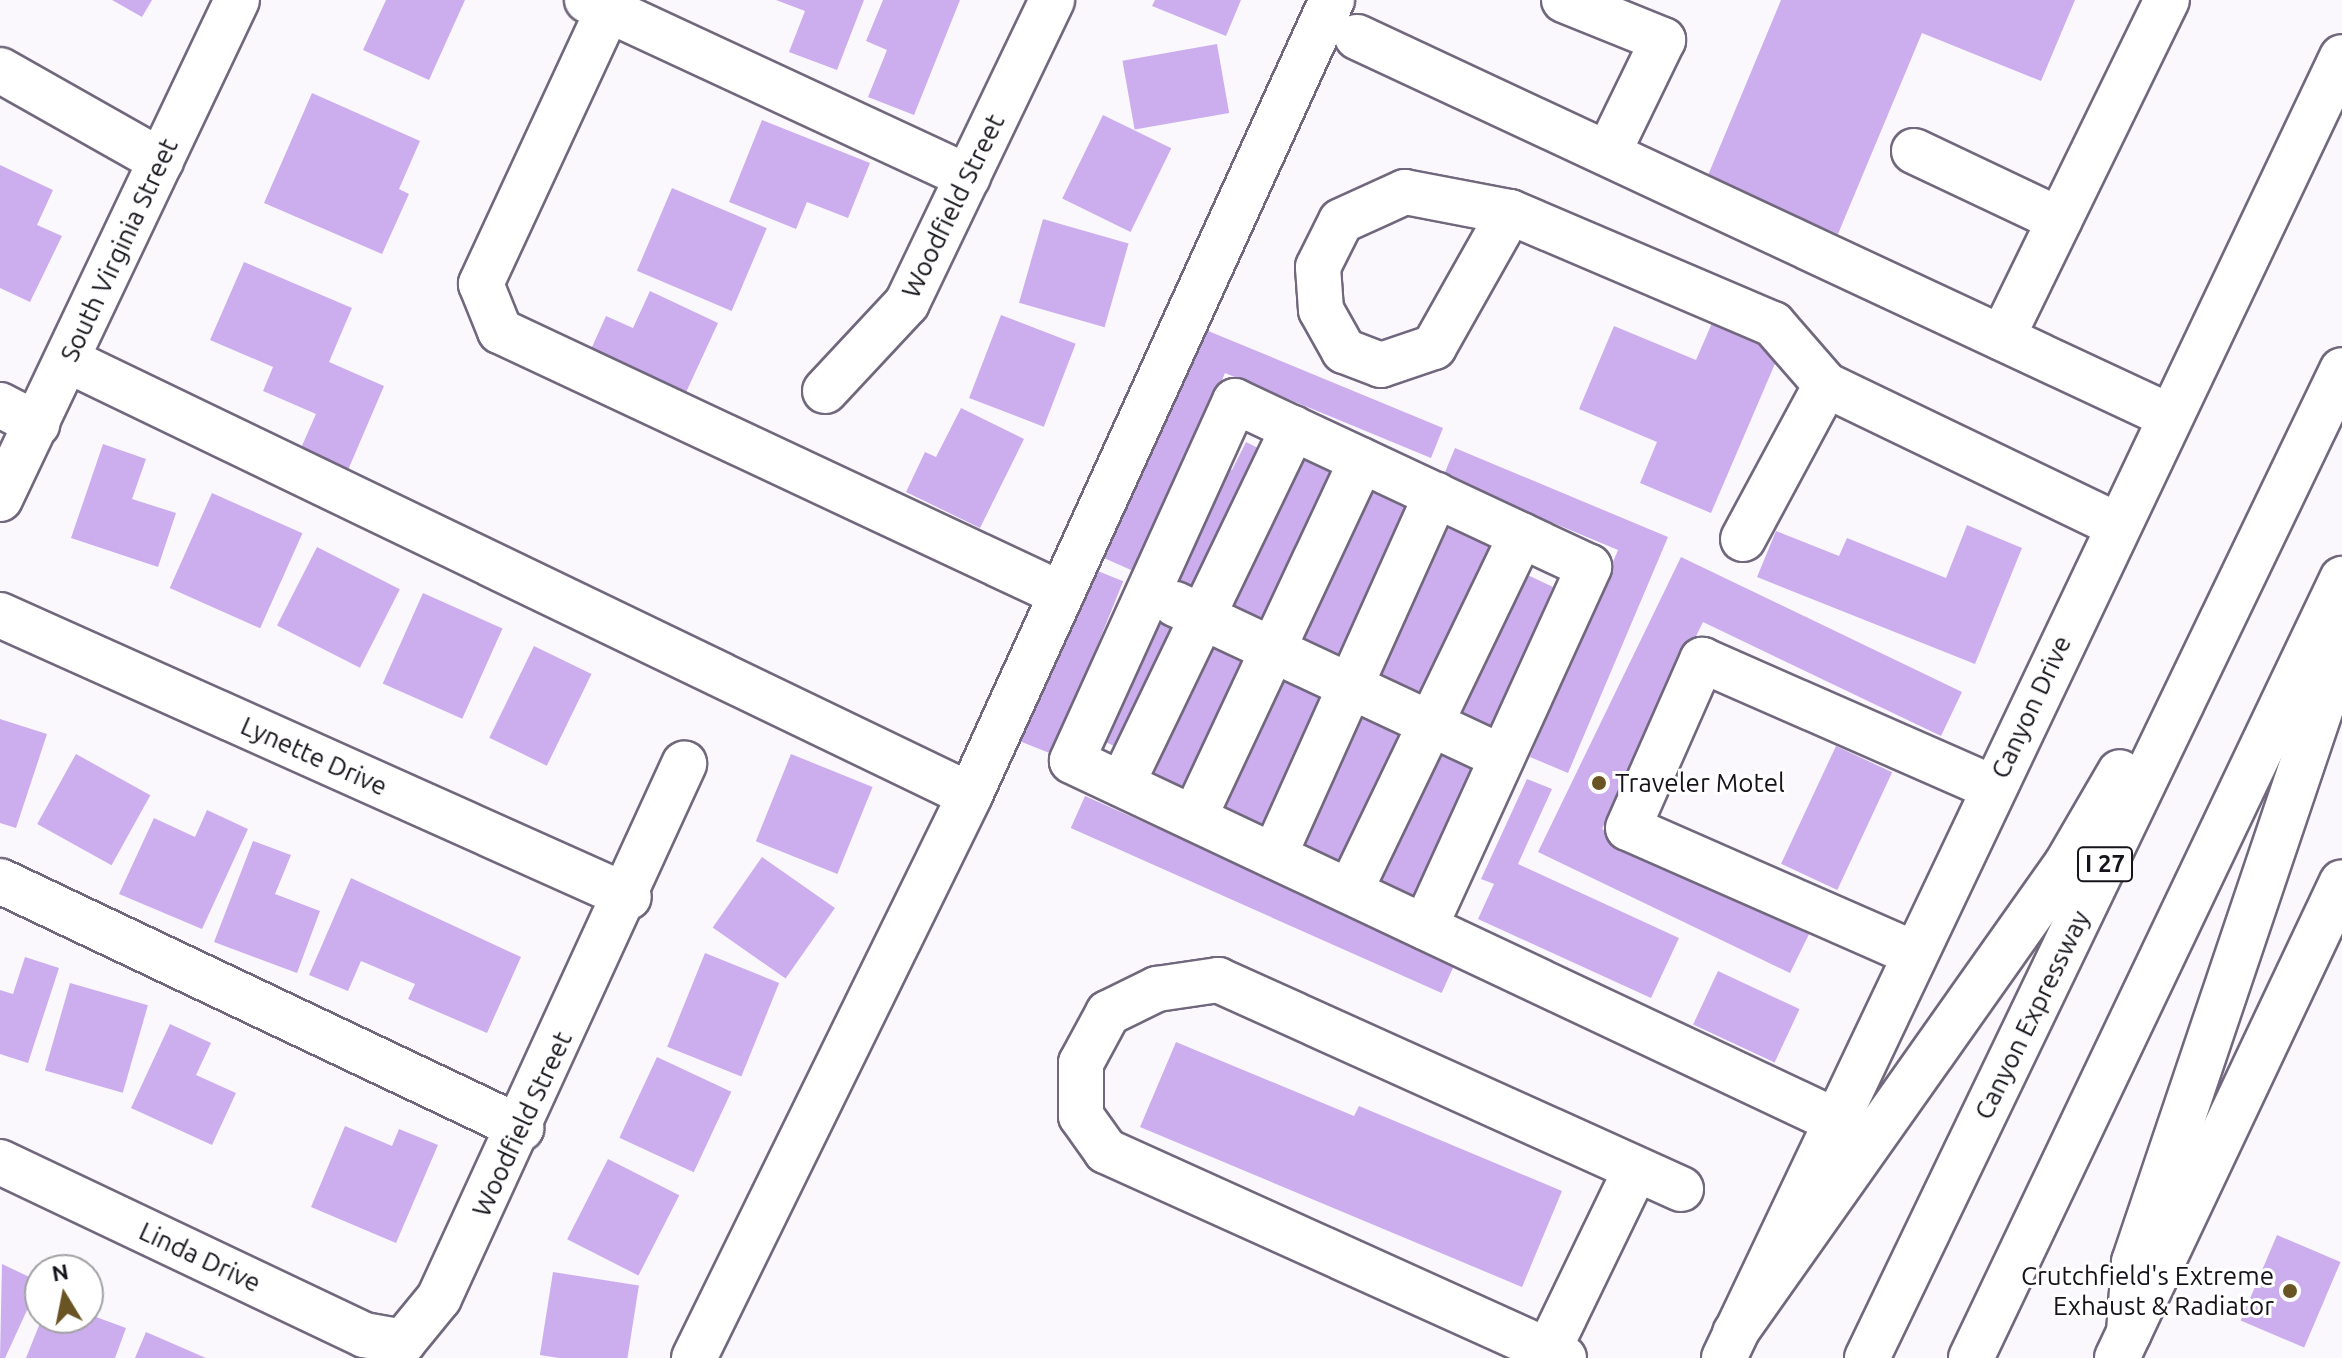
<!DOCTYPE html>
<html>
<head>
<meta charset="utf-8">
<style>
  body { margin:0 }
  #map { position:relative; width:2342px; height:1358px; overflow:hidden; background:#faf8fd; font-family:Ubuntu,sans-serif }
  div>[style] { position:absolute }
  .building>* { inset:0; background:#ccaeef; transform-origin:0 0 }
  .roads { filter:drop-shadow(2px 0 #71687d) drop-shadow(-2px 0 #71687d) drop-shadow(0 2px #71687d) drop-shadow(0 -2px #71687d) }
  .minor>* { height:44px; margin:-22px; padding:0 22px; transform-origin:22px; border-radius:22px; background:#fff }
  .major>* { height:44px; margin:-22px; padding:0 22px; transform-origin:22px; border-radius:22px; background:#fff }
  .highway>* { height:44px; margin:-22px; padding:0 22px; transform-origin:22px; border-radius:22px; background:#fff }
  .dots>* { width:22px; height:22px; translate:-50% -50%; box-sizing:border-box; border:4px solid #fff; border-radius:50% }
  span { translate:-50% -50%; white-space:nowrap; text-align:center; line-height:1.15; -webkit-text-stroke:6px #fff; paint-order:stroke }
  .shield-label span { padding:2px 6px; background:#fff; border:2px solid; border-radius:6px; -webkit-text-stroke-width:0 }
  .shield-label { font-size:24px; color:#17131b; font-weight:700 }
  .street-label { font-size:26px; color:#17131b }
  .poi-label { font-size:26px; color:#17131b }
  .left { translate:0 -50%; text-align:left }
  .right { translate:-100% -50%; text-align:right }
  .north { position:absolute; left:24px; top:1254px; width:80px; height:80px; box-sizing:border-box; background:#fff; border:2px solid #a2a1a4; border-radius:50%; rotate:350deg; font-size:22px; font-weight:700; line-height:32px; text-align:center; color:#17131b }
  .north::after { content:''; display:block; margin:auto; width:28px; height:36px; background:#6b5424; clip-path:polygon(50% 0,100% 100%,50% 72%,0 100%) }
</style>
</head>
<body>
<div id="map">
  <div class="building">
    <div style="clip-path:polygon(112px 0,152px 0,142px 17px)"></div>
    <div style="clip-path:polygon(386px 0,465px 0,429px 80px,363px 50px)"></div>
    <div style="clip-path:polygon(776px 0,864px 0,837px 70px,789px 52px,805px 11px)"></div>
    <div style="clip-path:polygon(883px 0,960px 0,914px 115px,868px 97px,887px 50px,866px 41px)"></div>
    <div style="clip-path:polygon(1155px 0,1241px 0,1226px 36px,1152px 6px)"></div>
    <div style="clip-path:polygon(1781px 0,2075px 0,2041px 81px,1922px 33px,1838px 234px,1706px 180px)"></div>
    <div style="left:1217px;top:44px;width:70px;height:96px;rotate:80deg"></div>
    <div style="clip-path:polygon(312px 93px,420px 141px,399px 189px,409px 194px,382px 254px,264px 203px)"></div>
    <div style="left:1103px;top:115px;width:76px;height:93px;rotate:26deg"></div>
    <div style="clip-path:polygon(762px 120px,870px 163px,848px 218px,807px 202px,796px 229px,729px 202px)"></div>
    <div style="clip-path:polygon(0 165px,53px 190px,37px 225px,62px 236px,30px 302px,0 288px)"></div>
    <div style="left:672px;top:188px;width:103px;height:90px;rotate:23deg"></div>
    <div style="left:1043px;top:219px;width:89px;height:87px;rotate:16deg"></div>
    <div style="clip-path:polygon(244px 262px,352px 308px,329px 362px,384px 386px,345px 477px,297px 457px,316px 414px,263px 391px,273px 367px,210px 340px)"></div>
    <div style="clip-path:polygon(650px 291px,718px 323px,682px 401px,587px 358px,606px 316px,633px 328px)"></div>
    <div style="left:1001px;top:315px;width:80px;height:89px;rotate:21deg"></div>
    <div style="clip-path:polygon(1712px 323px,1780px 352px,1711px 513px,1640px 483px,1657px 442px,1579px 409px,1614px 326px,1696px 360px)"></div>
    <div style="clip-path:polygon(1201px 328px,1443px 428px,1431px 458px,1225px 373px,1140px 574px,1104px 558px)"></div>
    <div style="clip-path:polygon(961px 408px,1024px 439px,980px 528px,906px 492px,925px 452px,936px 457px)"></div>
    <div style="clip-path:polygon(1246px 442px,1268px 453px,1195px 601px,1161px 584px,1220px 464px,1232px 470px)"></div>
    <div style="clip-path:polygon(103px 444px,146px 459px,132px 499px,176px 513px,158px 567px,71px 538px)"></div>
    <div style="clip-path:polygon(1455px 448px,1668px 537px,1568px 773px,1530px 757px,1618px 550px,1443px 477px)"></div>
    <div style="left:1297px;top:455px;width:47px;height:175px;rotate:25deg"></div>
    <div style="left:1365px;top:488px;width:56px;height:175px;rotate:23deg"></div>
    <div style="left:212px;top:493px;width:99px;height:104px;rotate:24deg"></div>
    <div style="left:1441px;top:525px;width:55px;height:173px;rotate:22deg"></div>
    <div style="clip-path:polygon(1967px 525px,2022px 548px,1975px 664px,1757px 577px,1776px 531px,1839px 556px,1847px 538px,1946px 578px)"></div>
    <div style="left:317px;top:547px;width:93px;height:88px;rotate:27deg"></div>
    <div style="clip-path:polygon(1681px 557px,1962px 692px,1941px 736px,1703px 622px,1602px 829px,1811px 930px,1790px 973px,1538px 852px)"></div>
    <div style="left:1088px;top:567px;width:38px;height:187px;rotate:22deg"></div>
    <div style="clip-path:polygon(1519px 571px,1553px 587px,1539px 618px,1553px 625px,1498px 743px,1449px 720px)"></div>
    <div style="left:423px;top:593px;width:87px;height:99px;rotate:24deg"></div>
    <div style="left:1156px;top:607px;width:36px;height:143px;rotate:27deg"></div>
    <div style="left:1210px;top:636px;width:46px;height:154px;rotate:22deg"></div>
    <div style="left:534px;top:646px;width:64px;height:102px;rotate:26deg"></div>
    <div style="left:1283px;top:669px;width:54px;height:156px;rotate:25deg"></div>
    <div style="left:1356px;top:708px;width:50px;height:152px;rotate:21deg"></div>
    <div style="clip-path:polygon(0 719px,47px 734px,16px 828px,0 823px)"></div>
    <div style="left:1440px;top:742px;width:54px;height:155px;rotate:25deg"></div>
    <div style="left:1836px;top:746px;width:62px;height:130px;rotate:25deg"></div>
    <div style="left:76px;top:754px;width:85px;height:80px;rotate:29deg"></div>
    <div style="left:791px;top:754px;width:88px;height:94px;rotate:22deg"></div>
    <div style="clip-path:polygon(1527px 779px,1552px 789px,1518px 864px,1679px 938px,1651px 998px,1478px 919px,1494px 884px,1481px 879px)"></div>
    <div style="left:1085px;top:796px;width:406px;height:35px;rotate:24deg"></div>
    <div style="clip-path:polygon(207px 810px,248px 829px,202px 929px,119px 894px,154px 818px,195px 837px)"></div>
    <div style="clip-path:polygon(253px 841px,291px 855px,275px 894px,320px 911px,297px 973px,214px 942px)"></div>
    <div style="left:762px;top:857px;width:89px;height:86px;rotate:35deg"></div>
    <div style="clip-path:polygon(351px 878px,521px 957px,487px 1033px,408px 999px,415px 984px,361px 961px,348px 991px,309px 975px)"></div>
    <div style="left:705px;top:953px;width:80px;height:101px;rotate:22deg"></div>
    <div style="clip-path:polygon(25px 957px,59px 968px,28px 1063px,0 1054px,0 990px,13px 994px)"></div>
    <div style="left:1718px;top:971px;width:90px;height:59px;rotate:25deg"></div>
    <div style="left:70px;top:983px;width:81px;height:91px;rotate:16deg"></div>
    <div style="clip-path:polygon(170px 1024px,211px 1043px,196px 1075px,236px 1093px,212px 1145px,131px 1108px)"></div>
    <div style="clip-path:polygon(1176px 1042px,1354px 1116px,1359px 1106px,1562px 1191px,1522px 1287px,1140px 1127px)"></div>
    <div style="left:657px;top:1057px;width:82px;height:89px;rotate:25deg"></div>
    <div style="clip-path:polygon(345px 1126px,392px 1146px,399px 1129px,438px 1145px,396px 1243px,311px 1207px)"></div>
    <div style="left:608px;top:1159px;width:80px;height:90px;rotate:27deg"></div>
    <div style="left:2277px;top:1235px;width:69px;height:93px;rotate:23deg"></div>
    <div style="clip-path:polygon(2px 1264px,40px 1282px,5px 1358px,0 1358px)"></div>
    <div style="left:553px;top:1272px;width:87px;height:84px;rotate:9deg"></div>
    <div style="clip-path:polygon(88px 1314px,126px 1328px,115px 1358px,26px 1358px,42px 1318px)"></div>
    <div style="clip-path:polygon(146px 1332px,206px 1358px,135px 1358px)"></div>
  </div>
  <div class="roads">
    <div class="minor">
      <div style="left:587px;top:0;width:420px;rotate:24.9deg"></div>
      <div style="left:1564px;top:0;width:107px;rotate:22deg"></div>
      <div style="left:1663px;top:40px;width:123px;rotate:115.9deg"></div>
      <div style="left:608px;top:10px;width:302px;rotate:114.9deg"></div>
      <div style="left:481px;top:284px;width:51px;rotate:68deg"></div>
      <div style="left:500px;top:331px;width:620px;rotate:25.12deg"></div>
      <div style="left:1357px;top:37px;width:896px;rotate:25.02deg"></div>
      <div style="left:0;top:70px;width:185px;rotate:29.5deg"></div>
      <div style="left:1914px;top:151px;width:161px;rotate:25.3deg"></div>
      <div style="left:1510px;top:212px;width:155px;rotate:119.4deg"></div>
      <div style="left:1434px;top:347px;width:56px;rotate:161.2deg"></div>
      <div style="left:1381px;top:365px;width:40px;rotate:-159deg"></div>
      <div style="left:1344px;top:351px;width:47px;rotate:-119.3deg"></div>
      <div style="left:1321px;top:310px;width:43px;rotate:-94deg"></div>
      <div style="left:1318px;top:267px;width:51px;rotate:-63.4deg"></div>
      <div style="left:1341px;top:221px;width:70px;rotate:-24.4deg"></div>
      <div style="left:1405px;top:192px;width:107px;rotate:10.8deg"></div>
      <div style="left:1510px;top:212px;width:286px;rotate:23.1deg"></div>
      <div style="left:1773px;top:324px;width:81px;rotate:49deg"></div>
      <div style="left:2002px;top:338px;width:376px;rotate:-64deg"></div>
      <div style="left:67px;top:360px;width:1002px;rotate:25.72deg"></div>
      <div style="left:825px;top:391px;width:120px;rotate:-47deg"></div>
      <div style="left:907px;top:303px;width:336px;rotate:-64.4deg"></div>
      <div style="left:0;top:405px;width:42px;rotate:27.2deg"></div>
      <div style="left:0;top:499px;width:552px;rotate:-64.59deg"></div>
      <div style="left:1743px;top:539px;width:175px;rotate:-61.7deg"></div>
      <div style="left:1826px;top:385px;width:323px;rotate:25.7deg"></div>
      <div style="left:1175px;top:604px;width:361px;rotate:25.1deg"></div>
      <div style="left:0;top:615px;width:689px;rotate:24.15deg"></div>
      <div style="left:1122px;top:784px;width:395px;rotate:-64.3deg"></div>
      <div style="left:1194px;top:818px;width:395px;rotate:-64.9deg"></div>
      <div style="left:1274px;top:856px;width:396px;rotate:-65.8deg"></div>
      <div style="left:0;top:881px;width:577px;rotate:25.37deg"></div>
      <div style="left:1350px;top:891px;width:395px;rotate:-64.3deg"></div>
      <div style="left:1425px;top:927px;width:396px;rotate:-65.5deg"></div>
      <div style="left:1589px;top:567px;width:391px;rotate:-154.9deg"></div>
      <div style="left:1235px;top:401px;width:395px;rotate:114.4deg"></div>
      <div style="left:1072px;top:761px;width:845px;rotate:25.23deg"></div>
      <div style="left:1915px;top:954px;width:313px;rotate:-156.3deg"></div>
      <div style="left:1628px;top:828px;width:184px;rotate:-66.2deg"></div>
      <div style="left:1702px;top:660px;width:318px;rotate:23.7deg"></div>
      <div style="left:0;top:1162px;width:403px;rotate:25.4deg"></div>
      <div style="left:364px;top:1335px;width:40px;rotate:10deg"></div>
      <div style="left:403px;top:1342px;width:57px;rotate:-50.7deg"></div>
      <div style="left:439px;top:1298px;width:588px;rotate:-65.35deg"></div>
      <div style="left:1548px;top:1351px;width:202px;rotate:-64.2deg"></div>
      <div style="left:694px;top:1358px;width:627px;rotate:-63.88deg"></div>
      <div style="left:970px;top:795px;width:874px;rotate:-65.52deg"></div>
      <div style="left:1564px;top:1358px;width:503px;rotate:-155.68deg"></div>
      <div style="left:1106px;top:1151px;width:43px;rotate:-125.5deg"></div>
      <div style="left:1081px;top:1116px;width:53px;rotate:-90deg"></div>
      <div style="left:1081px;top:1063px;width:57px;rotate:-61.6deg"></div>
      <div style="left:1108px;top:1013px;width:55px;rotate:-26.1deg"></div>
      <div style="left:1157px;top:989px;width:62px;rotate:-8.4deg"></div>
      <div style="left:1218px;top:980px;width:508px;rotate:24.29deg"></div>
    </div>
    <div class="major">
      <div style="left:1724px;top:1358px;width:1440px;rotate:-64.59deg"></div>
      <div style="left:2117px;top:1358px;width:526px;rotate:-64.7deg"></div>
    </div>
    <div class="highway">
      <div style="left:1735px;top:1333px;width:575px;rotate:-54.76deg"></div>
      <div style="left:2067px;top:863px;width:105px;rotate:-59.8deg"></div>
      <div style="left:2129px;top:1333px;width:71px;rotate:-86deg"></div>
      <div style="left:2134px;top:1262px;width:650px;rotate:-71.34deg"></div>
      <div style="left:1867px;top:1358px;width:1096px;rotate:-64.32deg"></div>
      <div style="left:1971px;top:1358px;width:863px;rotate:-64.53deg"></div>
    </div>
  </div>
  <div class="dots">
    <div style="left:1599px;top:783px;background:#6b5424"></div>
    <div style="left:2290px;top:1291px;background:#6b5424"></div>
  </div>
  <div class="shield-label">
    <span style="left:2105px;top:864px">I 27</span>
  </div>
  <div class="street-label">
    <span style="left:953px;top:206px;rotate:-64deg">Woodfield Street</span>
    <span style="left:119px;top:250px;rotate:-65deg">South Virginia Street</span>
    <span style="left:2031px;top:707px;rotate:-65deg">Canyon Drive</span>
    <span style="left:314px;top:756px;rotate:24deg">Lynette Drive</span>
    <span style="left:2032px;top:1015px;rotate:-64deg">Canyon Expressway</span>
    <span style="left:522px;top:1124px;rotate:-65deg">Woodfield Street</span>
    <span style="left:200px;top:1257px;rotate:25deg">Linda Drive</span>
  </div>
  <div class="poi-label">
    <span class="left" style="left:1615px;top:783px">Traveler Motel</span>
    <span class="right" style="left:2274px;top:1291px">Crutchfield's Extreme<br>Exhaust &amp; Radiator</span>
  </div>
  <div class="north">N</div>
</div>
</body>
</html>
